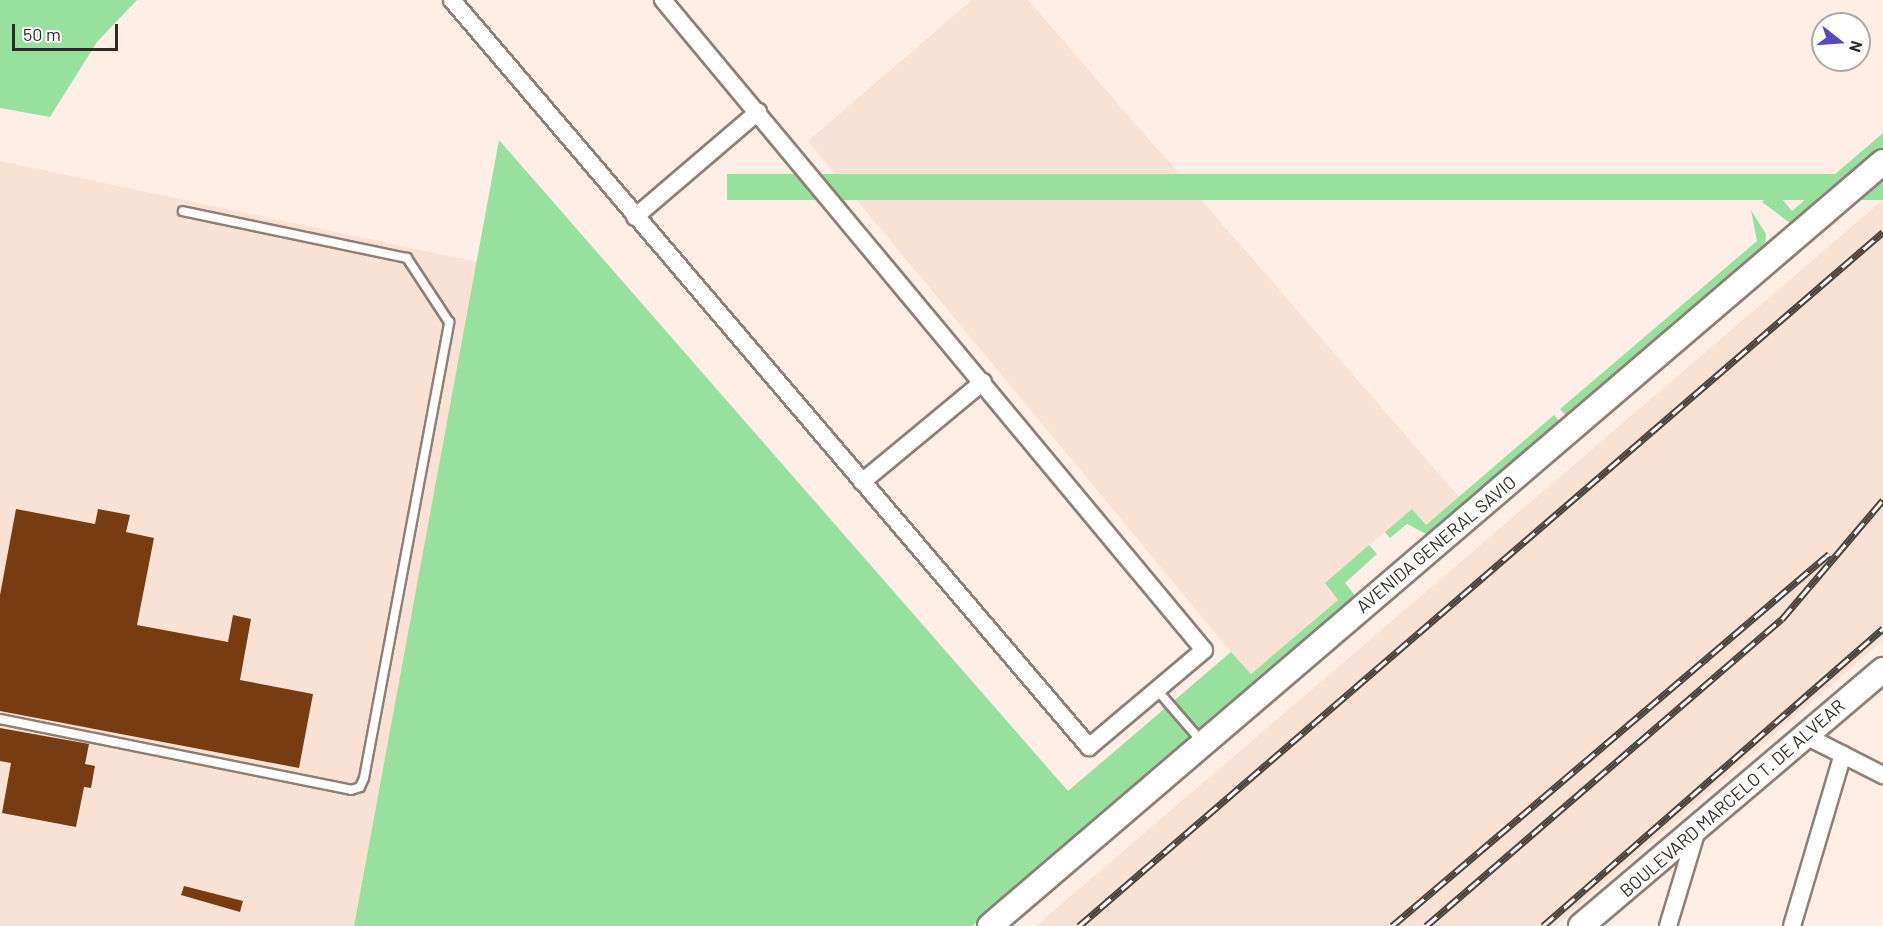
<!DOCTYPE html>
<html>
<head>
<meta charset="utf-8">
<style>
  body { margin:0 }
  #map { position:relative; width:1883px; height:926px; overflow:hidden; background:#ffeee5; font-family:Barlow,sans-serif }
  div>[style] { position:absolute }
  .built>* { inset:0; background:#f9e1d4 }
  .green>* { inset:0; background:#98e09e; transform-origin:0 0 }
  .building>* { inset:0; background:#783c12 }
  .roads { filter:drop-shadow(2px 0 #8e7f77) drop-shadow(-2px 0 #8e7f77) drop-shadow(0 2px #8e7f77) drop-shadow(0 -2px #8e7f77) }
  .service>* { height:8px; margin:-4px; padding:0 4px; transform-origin:4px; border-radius:4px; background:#fff }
  .minor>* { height:16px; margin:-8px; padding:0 8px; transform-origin:8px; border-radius:8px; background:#fff }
  .secondary>* { height:24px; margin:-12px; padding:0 12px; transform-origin:12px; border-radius:12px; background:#fff }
  .rail>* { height:7px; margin-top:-3.5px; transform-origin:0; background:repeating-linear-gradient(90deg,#fff 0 14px,#4a433e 0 28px); box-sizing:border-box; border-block:2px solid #4a433e }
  span { translate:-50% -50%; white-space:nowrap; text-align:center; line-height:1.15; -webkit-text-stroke:6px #fff; paint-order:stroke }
  .street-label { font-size:18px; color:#302a26 }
  .north { position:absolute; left:1811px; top:12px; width:60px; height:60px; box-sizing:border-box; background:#fff; border:2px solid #acaaa8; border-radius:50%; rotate:107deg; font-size:16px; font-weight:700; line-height:24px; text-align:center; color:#302a26 }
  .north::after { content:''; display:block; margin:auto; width:21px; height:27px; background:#5549c0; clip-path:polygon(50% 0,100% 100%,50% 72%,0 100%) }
  .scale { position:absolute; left:12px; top:24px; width:106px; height:27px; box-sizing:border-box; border:3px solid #302a26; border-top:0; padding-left:8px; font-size:18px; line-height:21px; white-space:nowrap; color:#302a26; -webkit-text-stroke:4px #fff; paint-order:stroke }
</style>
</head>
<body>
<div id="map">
  <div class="built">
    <div style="clip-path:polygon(972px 0,1028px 0,1459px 497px,1426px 525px,1412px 509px,1325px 583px,1338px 600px,1250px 675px,808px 141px)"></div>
    <div style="clip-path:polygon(0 161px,477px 262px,354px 926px,0 926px)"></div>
    <div style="clip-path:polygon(1883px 200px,1883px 640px,1555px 926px,1036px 926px)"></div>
  </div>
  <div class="green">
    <div style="clip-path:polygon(0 0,137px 0,97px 42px,50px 117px,0 108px)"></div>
    <div style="clip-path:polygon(1883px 133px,1883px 151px,1794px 226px,1762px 202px,1775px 191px,1792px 211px)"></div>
    <div style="clip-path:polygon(499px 140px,1068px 791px,1231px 652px,1251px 674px,1338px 600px,1325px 583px,1369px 545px,1377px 554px,1345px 583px,1357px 598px,972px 926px,354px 926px)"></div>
    <div style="left:1883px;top:174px;width:26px;height:1156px;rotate:90deg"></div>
    <div style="clip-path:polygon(1751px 210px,1766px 234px,1765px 249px,1568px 418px,1560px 409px,1757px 241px)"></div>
    <div style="clip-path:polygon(1554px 415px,1562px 424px,1430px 536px,1407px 524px,1390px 538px,1385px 532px,1412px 509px,1426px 525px)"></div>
  </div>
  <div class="building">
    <div style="clip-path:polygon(16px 509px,95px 524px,98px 509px,130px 515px,126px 532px,154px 538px,137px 625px,228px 642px,233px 615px,251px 619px,240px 680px,313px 694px,299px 768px,0 711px,0 595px)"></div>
    <div style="clip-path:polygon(0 728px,89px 744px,85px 764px,95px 766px,91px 788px,84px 787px,76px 827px,2px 813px,11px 763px,0 761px)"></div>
    <div style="clip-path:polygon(184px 886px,243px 901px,240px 912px,181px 895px)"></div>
  </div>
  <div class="roads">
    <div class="service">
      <div style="left:1157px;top:690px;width:69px;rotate:49.1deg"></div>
      <div style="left:0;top:719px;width:358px;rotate:11.4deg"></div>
      <div style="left:351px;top:790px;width:9px;rotate:-18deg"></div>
      <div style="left:360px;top:787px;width:10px;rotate:-66deg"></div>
      <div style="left:364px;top:778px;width:464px;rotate:-79.4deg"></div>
      <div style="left:449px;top:322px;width:77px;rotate:-123.3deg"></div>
      <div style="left:407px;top:258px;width:229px;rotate:-168.2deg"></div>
    </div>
    <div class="minor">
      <div style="left:452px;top:0;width:982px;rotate:49.54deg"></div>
      <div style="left:1089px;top:747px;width:150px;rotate:-40.1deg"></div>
      <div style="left:1204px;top:650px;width:846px;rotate:-129.77deg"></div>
      <div style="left:635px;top:217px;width:162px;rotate:-40.5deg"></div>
      <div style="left:862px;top:482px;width:157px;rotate:-39.6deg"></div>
      <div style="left:1804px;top:735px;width:89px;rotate:26.9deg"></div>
      <div style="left:1668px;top:926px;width:100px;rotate:-73.2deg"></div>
      <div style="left:1792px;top:926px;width:179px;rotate:-73.5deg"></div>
    </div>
    <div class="secondary">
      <div style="left:990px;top:926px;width:1175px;rotate:-40.55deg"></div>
      <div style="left:1581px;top:926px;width:396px;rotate:-40.3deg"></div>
    </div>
  </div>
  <div class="rail">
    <div style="left:1079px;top:926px;width:1062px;rotate:-40.8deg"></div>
    <div style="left:1392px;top:926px;width:574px;rotate:-40.41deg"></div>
    <div style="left:1426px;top:926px;width:470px;rotate:-40.8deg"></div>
    <div style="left:1782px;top:619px;width:156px;rotate:-49.7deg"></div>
    <div style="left:1543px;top:926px;width:452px;rotate:-41.2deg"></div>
  </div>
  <div class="street-label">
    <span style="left:1436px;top:544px;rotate:-40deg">AVENIDA GENERAL SAVIO</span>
    <span style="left:1732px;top:798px;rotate:-41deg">BOULEVARD MARCELO T. DE ALVEAR</span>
  </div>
  <div class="north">N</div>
  <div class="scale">50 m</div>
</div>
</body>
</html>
